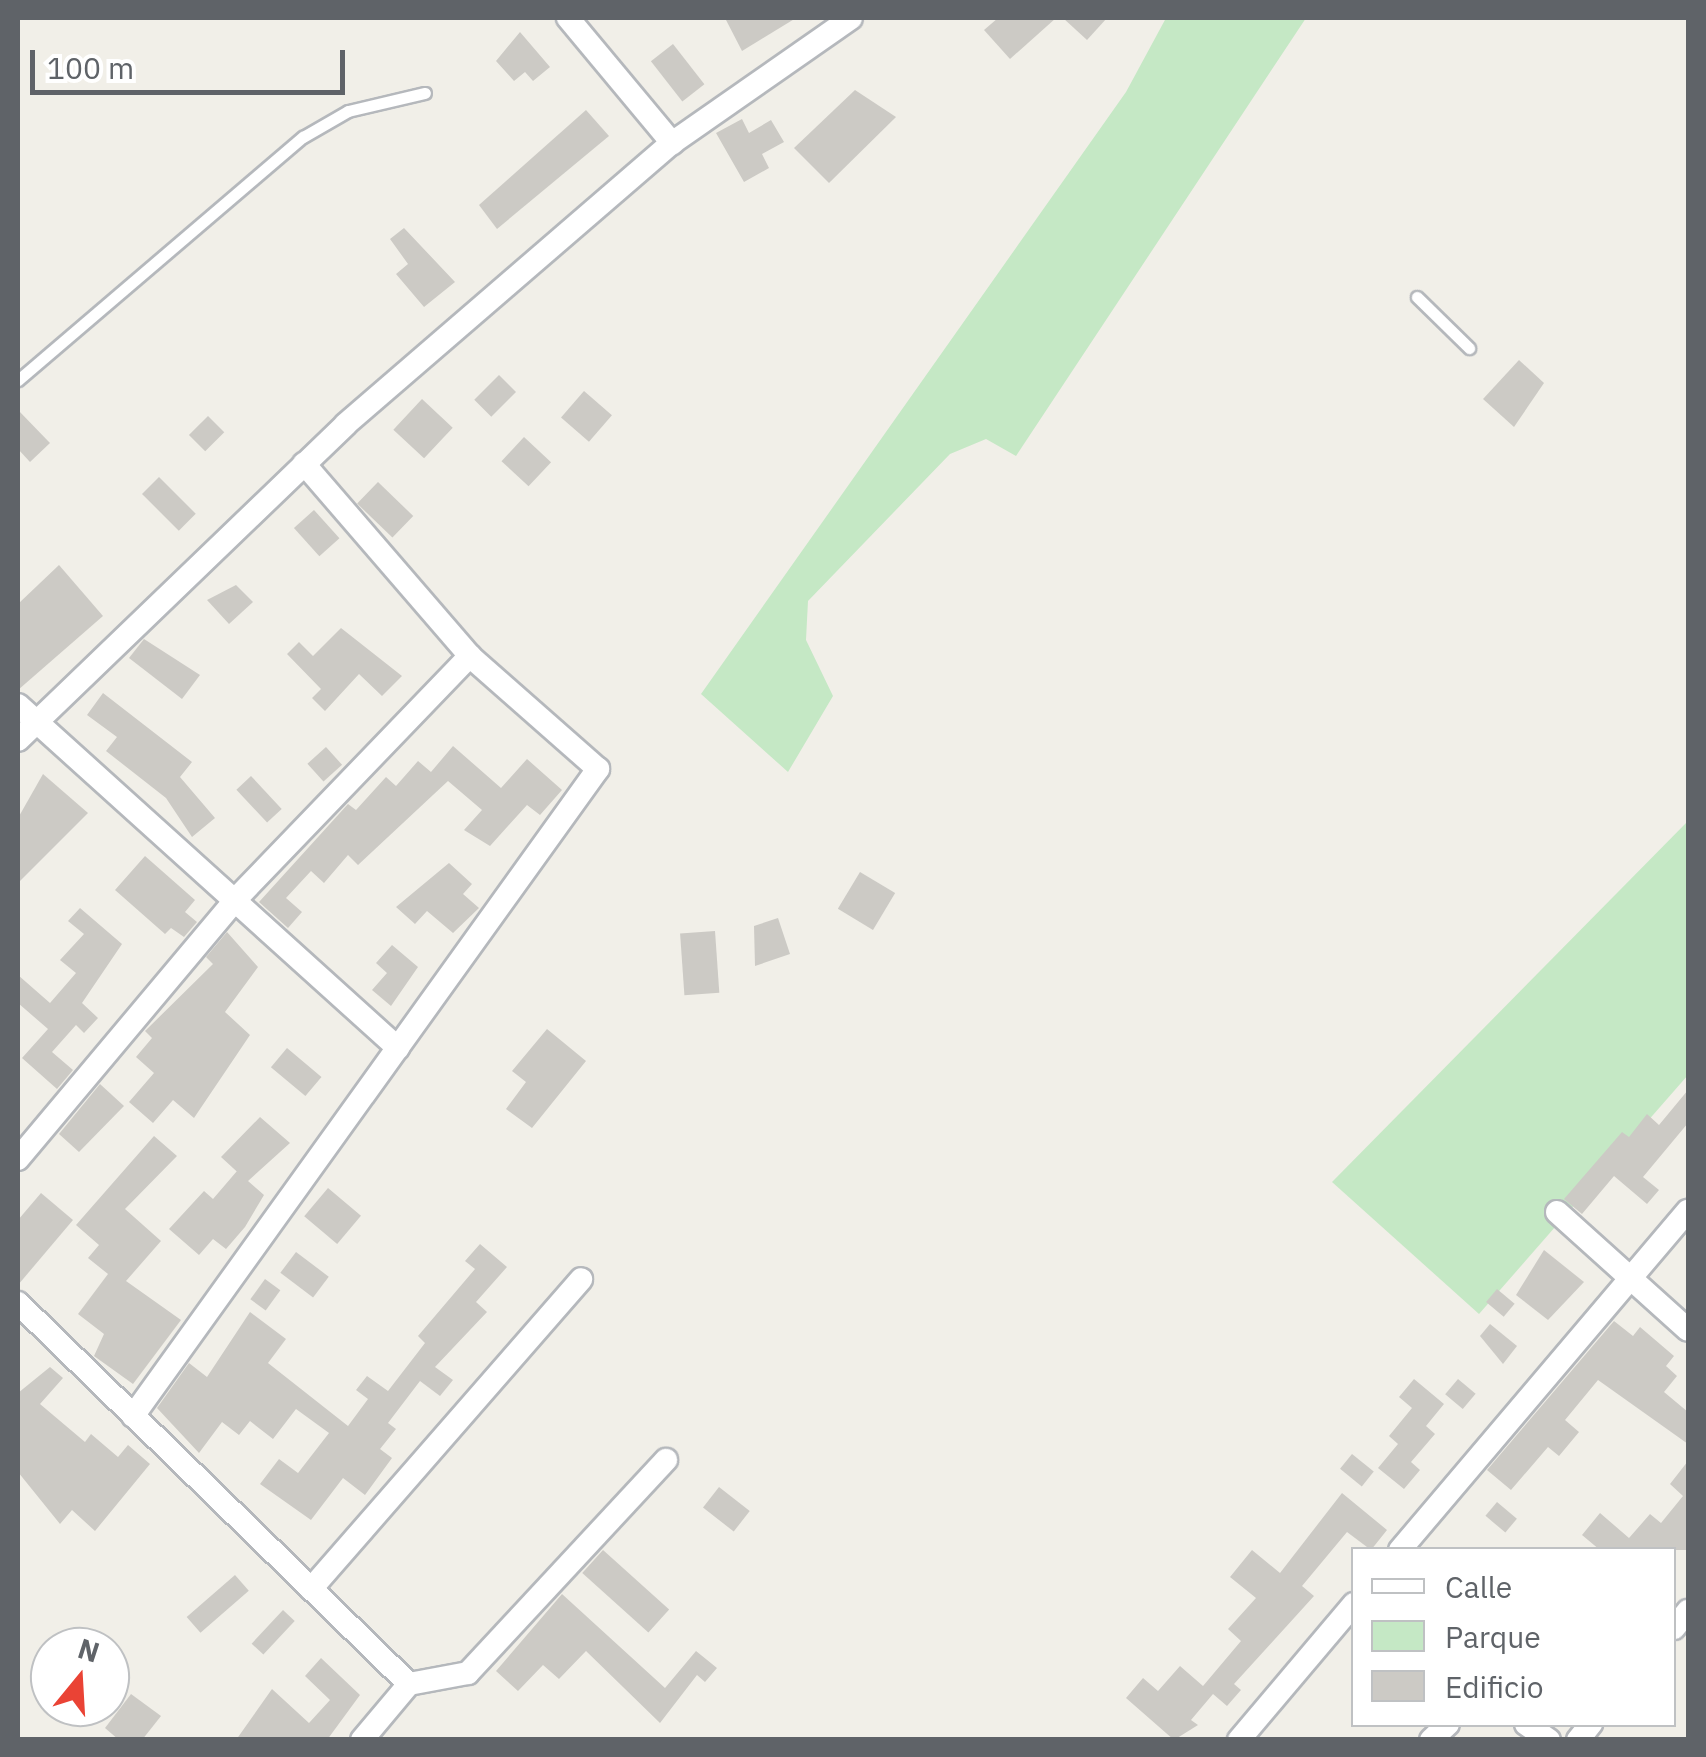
<!DOCTYPE html>
<html>
<head>
<meta charset="utf-8">
<style>
  body { margin:0 }
  #map { position:relative; width:1706px; height:1757px; overflow:hidden; background:#f1efe8; font-family:"IBM Plex Sans",sans-serif }
  div>[style] { position:absolute }
  .green>* { inset:0; background:#c5e8c5 }
  .building>* { inset:0; background:#cccac5; transform-origin:0 0 }
  .roads { filter:drop-shadow(2px 0 #b5b8bc) drop-shadow(-2px 0 #b5b8bc) drop-shadow(0 2px #b5b8bc) drop-shadow(0 -2px #b5b8bc) }
  .service>* { height:11px; margin:-5.5px; padding:0 5.5px; transform-origin:5.5px; border-radius:5.5px; background:#fff }
  .minor>* { height:22px; margin:-11px; padding:0 11px; transform-origin:11px; border-radius:11px; background:#fff }
  span { translate:-50% -50%; white-space:nowrap; text-align:center; line-height:1.15; -webkit-text-stroke:10px #fff; paint-order:stroke }
  .frame { position:absolute; inset:0; border:20px solid #5f6368; pointer-events:none }
  .legend { position:absolute; left:1351px; top:1547px; width:325px; height:180px; box-sizing:border-box; background:#fff; border:2px solid #bfc1c3; margin:0; padding:12px 18px; list-style:none; font-size:30px; color:#5f6368 }
  .legend li { display:flex; align-items:center; gap:20px; height:50px }
  .legend b { width:50px; border:2px solid #bfc1c3 }
  .north { position:absolute; left:30px; top:1627px; width:100px; height:100px; box-sizing:border-box; background:#fff; border:2px solid #bfc1c3; border-radius:50%; rotate:18deg; font-size:28px; font-weight:700; line-height:40px; text-align:center; color:#5f6368 }
  .north::after { content:''; display:block; margin:auto; width:35px; height:45px; background:#ea4335; clip-path:polygon(50% 0,100% 100%,50% 72%,0 100%) }
  .scale { position:absolute; left:30px; top:50px; width:315px; height:45px; box-sizing:border-box; border:5px solid #5f6368; border-top:0; padding-left:12px; font-size:30px; line-height:35px; white-space:nowrap; color:#5f6368; -webkit-text-stroke:8px #fff; paint-order:stroke }
</style>
</head>
<body>
<div id="map">
  <div class="green">
    <div style="clip-path:polygon(1166px 18px,1306px 18px,1016px 456px,986px 439px,950px 454px,808px 601px,806px 640px,833px 696px,788px 772px,701px 694px,1126px 92px)"></div>
    <div style="clip-path:polygon(1688px 821px,1688px 1075px,1479px 1314px,1332px 1182px)"></div>
  </div>
  <div class="building">
    <div style="clip-path:polygon(725px 18px,796px 18px,742px 51px)"></div>
    <div style="clip-path:polygon(998px 18px,1056px 18px,1010px 59px,984px 30px)"></div>
    <div style="clip-path:polygon(1063px 18px,1107px 18px,1087px 40px)"></div>
    <div style="clip-path:polygon(520px 32px,550px 67px,533px 81px,525px 72px,514px 81px,496px 61px)"></div>
    <div style="left:673px;top:44px;width:51px;height:28px;rotate:52deg"></div>
    <div style="clip-path:polygon(855px 90px,896px 117px,829px 183px,794px 148px)"></div>
    <div style="clip-path:polygon(586px 110px,609px 136px,497px 229px,479px 205px)"></div>
    <div style="clip-path:polygon(742px 119px,749px 133px,771px 120px,784px 142px,762px 154px,769px 168px,744px 182px,716px 133px)"></div>
    <div style="clip-path:polygon(404px 228px,455px 282px,424px 307px,396px 274px,408px 264px,390px 239px)"></div>
    <div style="clip-path:polygon(1519px 360px,1544px 383px,1514px 427px,1483px 399px)"></div>
    <div style="left:499px;top:375px;width:24px;height:35px;rotate:45deg"></div>
    <div style="left:584px;top:391px;width:37px;height:35px;rotate:41deg"></div>
    <div style="left:422px;top:399px;width:42px;height:42px;rotate:43deg"></div>
    <div style="clip-path:polygon(18px 410px,50px 443px,30px 462px,18px 449px)"></div>
    <div style="left:208px;top:416px;width:23px;height:27px;rotate:45deg"></div>
    <div style="left:524px;top:437px;width:37px;height:33px;rotate:43deg"></div>
    <div style="left:159px;top:477px;width:52px;height:24px;rotate:45deg"></div>
    <div style="left:378px;top:482px;width:49px;height:30px;rotate:44deg"></div>
    <div style="left:314px;top:510px;width:38px;height:27px;rotate:48deg"></div>
    <div style="clip-path:polygon(59px 565px,103px 616px,18px 690px,18px 604px)"></div>
    <div style="clip-path:polygon(236px 585px,253px 602px,229px 624px,207px 600px)"></div>
    <div style="clip-path:polygon(341px 628px,402px 676px,382px 696px,359px 674px,325px 711px,312px 698px,321px 689px,287px 654px,299px 642px,313px 656px)"></div>
    <div style="clip-path:polygon(144px 639px,200px 675px,182px 699px,129px 658px)"></div>
    <div style="clip-path:polygon(103px 693px,192px 762px,180px 777px,215px 818px,192px 837px,166px 798px,106px 751px,117px 737px,87px 715px)"></div>
    <div style="clip-path:polygon(453px 746px,501px 788px,527px 759px,562px 790px,540px 815px,527px 805px,490px 846px,464px 830px,482px 810px,448px 781px,358px 865px,348px 855px,324px 883px,311px 871px,286px 898px,302px 912px,288px 928px,259px 902px,348px 804px,356px 810px,386px 777px,396px 786px,418px 761px,431px 772px)"></div>
    <div style="left:326px;top:747px;width:24px;height:25px;rotate:48deg"></div>
    <div style="clip-path:polygon(43px 774px,88px 813px,18px 883px,18px 818px)"></div>
    <div style="left:251px;top:776px;width:45px;height:20px;rotate:47deg"></div>
    <div style="clip-path:polygon(145px 856px,195px 900px,185px 912px,197px 922px,184px 937px,171px 928px,165px 934px,115px 890px)"></div>
    <div style="clip-path:polygon(449px 863px,472px 884px,463px 894px,479px 908px,453px 933px,427px 911px,415px 924px,396px 907px)"></div>
    <div style="left:860px;top:872px;width:41px;height:43px;rotate:31deg"></div>
    <div style="clip-path:polygon(80px 908px,122px 944px,82px 1003px,98px 1018px,84px 1033px,76px 1025px,52px 1052px,73px 1070px,57px 1089px,22px 1058px,48px 1029px,18px 1003px,18px 975px,50px 1003px,76px 973px,60px 960px,84px 934px,68px 921px)"></div>
    <div style="clip-path:polygon(778px 918px,790px 954px,755px 966px,754px 926px)"></div>
    <div style="left:715px;top:931px;width:62px;height:35px;rotate:86deg"></div>
    <div style="clip-path:polygon(227px 932px,258px 967px,225px 1012px,250px 1035px,194px 1118px,173px 1100px,153px 1123px,129px 1102px,154px 1073px,136px 1057px,152px 1038px,145px 1031px,213px 964px,206px 957px)"></div>
    <div style="clip-path:polygon(392px 945px,418px 967px,391px 1006px,372px 990px,387px 973px,376px 963px)"></div>
    <div style="clip-path:polygon(547px 1029px,586px 1061px,532px 1128px,506px 1109px,526px 1082px,512px 1071px)"></div>
    <div style="left:287px;top:1048px;width:45px;height:25px;rotate:40deg"></div>
    <div style="clip-path:polygon(100px 1084px,124px 1106px,79px 1152px,59px 1134px)"></div>
    <div style="clip-path:polygon(1688px 1090px,1688px 1123px,1643px 1177px,1659px 1190px,1647px 1204px,1614px 1176px,1582px 1214px,1564px 1199px,1622px 1132px,1629px 1137px,1647px 1114px,1659px 1125px)"></div>
    <div style="clip-path:polygon(260px 1117px,290px 1143px,248px 1181px,264px 1195px,245px 1227px,226px 1249px,213px 1239px,199px 1255px,169px 1229px,204px 1191px,213px 1199px,237px 1171px,245px 1179px,221px 1157px)"></div>
    <div style="clip-path:polygon(154px 1136px,177px 1156px,125px 1209px,161px 1241px,126px 1281px,181px 1320px,133px 1384px,94px 1356px,104px 1334px,78px 1314px,108px 1274px,88px 1258px,99px 1245px,76px 1225px)"></div>
    <div style="left:328px;top:1188px;width:43px;height:37px;rotate:40deg"></div>
    <div style="clip-path:polygon(41px 1193px,73px 1220px,18px 1285px,18px 1220px)"></div>
    <div style="clip-path:polygon(480px 1244px,507px 1267px,476px 1302px,487px 1312px,435px 1367px,453px 1380px,440px 1396px,420px 1381px,388px 1423px,396px 1429px,380px 1449px,392px 1458px,365px 1495px,343px 1478px,311px 1520px,260px 1484px,279px 1459px,298px 1473px,329px 1433px,296px 1409px,273px 1439px,250px 1421px,239px 1435px,222px 1422px,199px 1453px,157px 1408px,189px 1363px,207px 1377px,250px 1312px,286px 1339px,268px 1363px,348px 1426px,368px 1399px,356px 1390px,367px 1376px,388px 1391px,425px 1343px,418px 1336px,475px 1269px,465px 1261px)"></div>
    <div style="clip-path:polygon(1544px 1250px,1584px 1282px,1548px 1320px,1516px 1295px)"></div>
    <div style="left:296px;top:1252px;width:41px;height:26px;rotate:37deg"></div>
    <div style="left:265px;top:1279px;width:19px;height:25px;rotate:36deg"></div>
    <div style="left:1497px;top:1289px;width:23px;height:17px;rotate:40deg"></div>
    <div style="clip-path:polygon(1614px 1321px,1633px 1336px,1640px 1327px,1674px 1356px,1666px 1366px,1677px 1376px,1664px 1392px,1688px 1412px,1688px 1444px,1598px 1380px,1565px 1420px,1579px 1432px,1559px 1456px,1548px 1447px,1511px 1490px,1487px 1470px)"></div>
    <div style="clip-path:polygon(1490px 1324px,1517px 1346px,1503px 1364px,1480px 1336px)"></div>
    <div style="clip-path:polygon(50px 1367px,63px 1378px,40px 1404px,85px 1442px,91px 1434px,118px 1457px,128px 1445px,150px 1464px,95px 1531px,72px 1510px,60px 1524px,18px 1472px,18px 1393px)"></div>
    <div style="clip-path:polygon(1414px 1379px,1444px 1404px,1426px 1426px,1435px 1434px,1411px 1462px,1420px 1470px,1404px 1489px,1378px 1468px,1398px 1444px,1389px 1436px,1412px 1408px,1399px 1397px)"></div>
    <div style="left:1458px;top:1379px;width:23px;height:20px;rotate:40deg"></div>
    <div style="left:1352px;top:1454px;width:28px;height:19px;rotate:39deg"></div>
    <div style="clip-path:polygon(1688px 1461px,1688px 1550px,1600px 1550px,1582px 1535px,1600px 1513px,1629px 1538px,1650px 1514px,1661px 1523px,1683px 1496px,1670px 1484px)"></div>
    <div style="left:719px;top:1487px;width:39px;height:26px;rotate:38deg"></div>
    <div style="clip-path:polygon(1342px 1493px,1387px 1530px,1371px 1550px,1347px 1532px,1302px 1586px,1314px 1596px,1234px 1684px,1241px 1690px,1227px 1706px,1213px 1694px,1191px 1720px,1198px 1725px,1174px 1740px,1126px 1698px,1143px 1678px,1158px 1691px,1180px 1666px,1203px 1686px,1241px 1641px,1228px 1629px,1256px 1598px,1230px 1577px,1252px 1550px,1280px 1573px)"></div>
    <div style="left:1497px;top:1502px;width:26px;height:18px;rotate:40deg"></div>
    <div style="left:603px;top:1550px;width:89px;height:31px;rotate:42deg"></div>
    <div style="left:235px;top:1575px;width:21px;height:64px;rotate:49deg"></div>
    <div style="clip-path:polygon(562px 1594px,665px 1688px,696px 1651px,717px 1668px,705px 1682px,697px 1675px,660px 1723px,586px 1651px,559px 1679px,543px 1665px,518px 1691px,496px 1671px)"></div>
    <div style="left:283px;top:1610px;width:16px;height:46px;rotate:43deg"></div>
    <div style="clip-path:polygon(321px 1658px,360px 1695px,327px 1740px,236px 1740px,272px 1689px,309px 1723px,330px 1700px,305px 1676px)"></div>
    <div style="clip-path:polygon(131px 1694px,161px 1716px,142px 1740px,119px 1740px,105px 1728px)"></div>
  </div>
  <div class="roads">
    <div class="service">
      <div style="left:1417px;top:297px;width:73px;rotate:44.4deg"></div>
      <div style="left:18px;top:380px;width:375px;rotate:-40.5deg"></div>
      <div style="left:303px;top:137px;width:52px;rotate:-30deg"></div>
      <div style="left:348px;top:111px;width:79px;rotate:-13.2deg"></div>
    </div>
    <div class="minor">
      <div style="left:568px;top:18px;width:163px;rotate:50.2deg"></div>
      <div style="left:18px;top:705px;width:512px;rotate:42.07deg"></div>
      <div style="left:18px;top:740px;width:455px;rotate:-43.9deg"></div>
      <div style="left:346px;top:424px;width:430px;rotate:-40.8deg"></div>
      <div style="left:672px;top:143px;width:218px;rotate:-34.9deg"></div>
      <div style="left:18px;top:1159px;width:338px;rotate:-50deg"></div>
      <div style="left:235px;top:900px;width:339px;rotate:-46.1deg"></div>
      <div style="left:1557px;top:1212px;width:176px;rotate:42deg"></div>
      <div style="left:18px;top:1303px;width:546px;rotate:44.26deg"></div>
      <div style="left:409px;top:1684px;width:73px;rotate:130deg"></div>
      <div style="left:133px;top:1416px;width:797px;rotate:-54.3deg"></div>
      <div style="left:598px;top:769px;width:171px;rotate:-138.6deg"></div>
      <div style="left:470px;top:656px;width:254px;rotate:-130.8deg"></div>
      <div style="left:1400px;top:1550px;width:445px;rotate:-49.7deg"></div>
      <div style="left:311px;top:1589px;width:411px;rotate:-48.9deg"></div>
      <div style="left:1674px;top:1628px;width:22px;rotate:-51deg"></div>
      <div style="left:409px;top:1684px;width:60px;rotate:-10.6deg"></div>
      <div style="left:468px;top:1673px;width:291px;rotate:-47.1deg"></div>
      <div style="left:1526px;top:1724px;width:28px;rotate:35deg"></div>
      <div style="left:1239px;top:1740px;width:178px;rotate:-49.8deg"></div>
      <div style="left:1431px;top:1740px;width:23px;rotate:-43deg"></div>
      <div style="left:1578px;top:1740px;width:21px;rotate:-51deg"></div>
    </div>
  </div>
  <div class="frame"></div>
  <ul class="legend">
  <li><b style="height:12px;background:#fff"></b>Calle</li>
  <li><b style="height:28px;background:#c5e8c5"></b>Parque</li>
  <li><b style="height:28px;background:#cccac5"></b>Edificio</li>
  </ul>
  <div class="north">N</div>
  <div class="scale">100 m</div>
</div>
</body>
</html>
